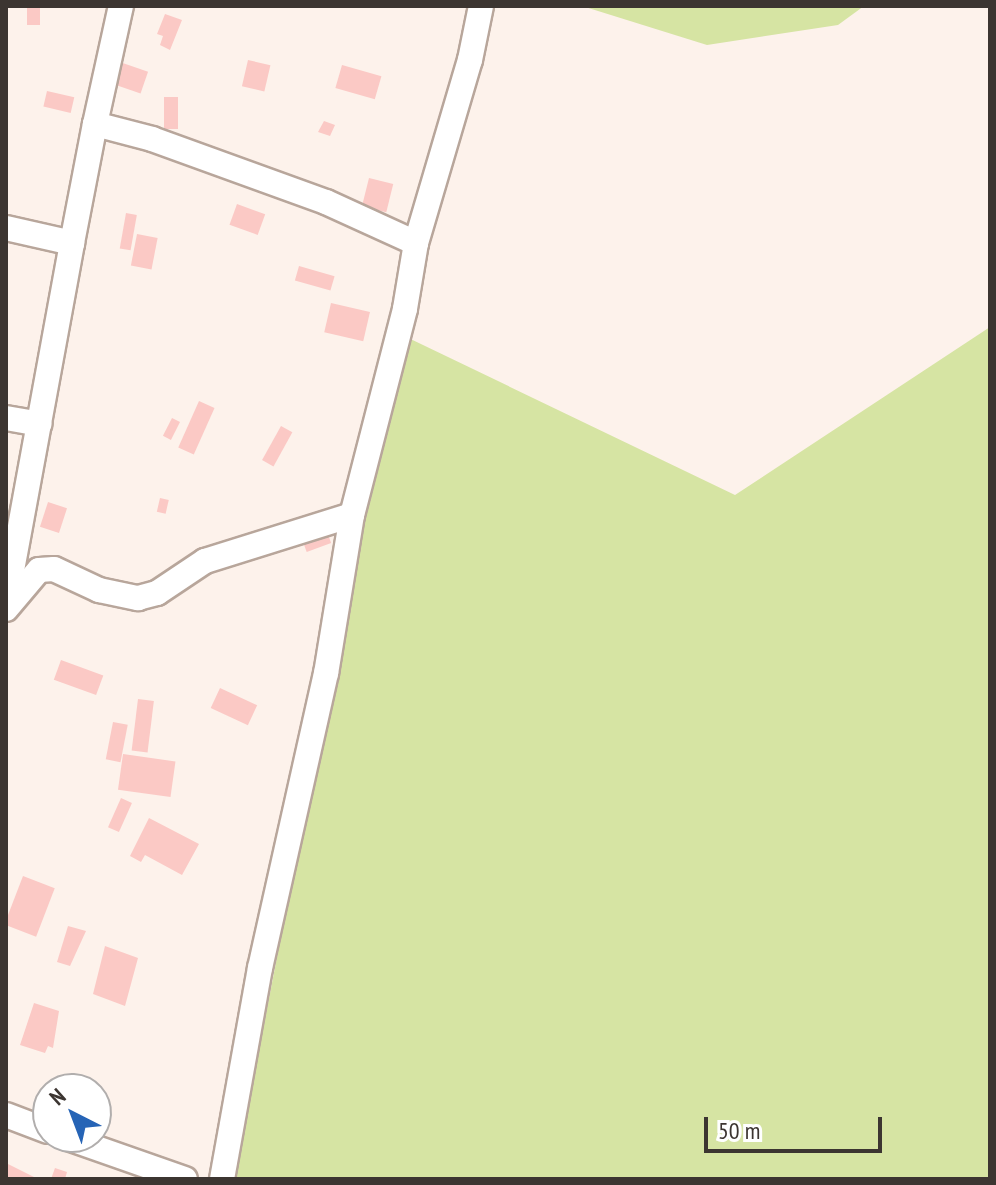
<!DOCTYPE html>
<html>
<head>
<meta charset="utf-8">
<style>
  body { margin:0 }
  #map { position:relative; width:996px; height:1185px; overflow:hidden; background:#fdf2eb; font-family:"PT Sans Narrow",sans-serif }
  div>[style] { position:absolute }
  .green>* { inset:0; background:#d6e4a3 }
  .building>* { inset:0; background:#fbc9c5; transform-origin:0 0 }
  .roads { filter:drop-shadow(2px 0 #b8a69b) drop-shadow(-2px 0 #b8a69b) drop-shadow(0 2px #b8a69b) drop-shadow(0 -2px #b8a69b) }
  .street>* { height:24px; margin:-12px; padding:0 12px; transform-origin:12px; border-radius:12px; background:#fff }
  span { translate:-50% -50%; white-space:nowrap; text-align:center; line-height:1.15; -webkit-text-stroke:6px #fff; paint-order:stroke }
  .frame { position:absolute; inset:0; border:8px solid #3c3531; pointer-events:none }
  .north { position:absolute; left:32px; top:1073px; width:80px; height:80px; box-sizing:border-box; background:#fff; border:2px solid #b1aead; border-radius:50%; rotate:318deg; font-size:22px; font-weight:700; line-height:32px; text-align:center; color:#3c3531 }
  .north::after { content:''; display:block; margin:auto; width:28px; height:36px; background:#2664b6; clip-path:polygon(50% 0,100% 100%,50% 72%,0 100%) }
  .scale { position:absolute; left:704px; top:1117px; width:178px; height:36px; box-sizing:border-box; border:4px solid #3c3531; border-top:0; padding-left:10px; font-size:24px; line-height:28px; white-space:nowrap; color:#3c3531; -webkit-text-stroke:6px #fff; paint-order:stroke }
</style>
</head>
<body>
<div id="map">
  <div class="green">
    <div style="clip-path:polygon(582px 6px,864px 6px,838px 25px,707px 45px)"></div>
    <div style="clip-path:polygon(990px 327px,990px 1179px,234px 1179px,398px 333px,735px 495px)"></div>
  </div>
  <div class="building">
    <div style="left:27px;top:6px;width:13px;height:19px"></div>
    <div style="clip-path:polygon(165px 14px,182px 20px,170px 50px,160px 45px,163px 36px,157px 34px)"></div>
    <div style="left:114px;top:60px;width:36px;height:23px;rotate:19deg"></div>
    <div style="left:248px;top:60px;width:23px;height:27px;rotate:13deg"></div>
    <div style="left:342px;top:65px;width:41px;height:24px;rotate:16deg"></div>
    <div style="left:47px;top:91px;width:28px;height:16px;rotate:13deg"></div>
    <div style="left:164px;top:97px;width:14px;height:32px"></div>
    <div style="clip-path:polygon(324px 121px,335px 125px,330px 136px,318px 132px)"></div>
    <div style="left:369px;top:178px;width:25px;height:29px;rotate:14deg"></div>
    <div style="left:237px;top:204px;width:30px;height:22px;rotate:20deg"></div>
    <div style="left:126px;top:213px;width:11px;height:36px;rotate:10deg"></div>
    <div style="left:137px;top:234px;width:21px;height:32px;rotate:11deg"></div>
    <div style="left:299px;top:266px;width:37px;height:15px;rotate:16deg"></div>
    <div style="left:331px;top:303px;width:40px;height:30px;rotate:13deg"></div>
    <div style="left:199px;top:401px;width:17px;height:51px;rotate:24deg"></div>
    <div style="left:172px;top:418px;width:9px;height:20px;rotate:27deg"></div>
    <div style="left:281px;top:426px;width:13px;height:39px;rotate:29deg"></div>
    <div style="left:160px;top:498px;width:9px;height:14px;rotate:13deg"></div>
    <div style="left:48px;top:502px;width:20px;height:26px;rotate:18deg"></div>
    <div style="left:326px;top:529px;width:15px;height:26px;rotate:70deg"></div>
    <div style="left:61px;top:660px;width:45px;height:21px;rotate:20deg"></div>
    <div style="left:220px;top:688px;width:41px;height:22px;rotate:25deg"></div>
    <div style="left:138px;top:699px;width:16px;height:52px;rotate:7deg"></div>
    <div style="left:113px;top:722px;width:15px;height:38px;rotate:11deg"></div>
    <div style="left:123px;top:754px;width:53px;height:36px;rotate:8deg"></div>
    <div style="left:121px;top:798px;width:12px;height:32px;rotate:24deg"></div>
    <div style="clip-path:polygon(149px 818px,199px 844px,182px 875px,145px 855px,141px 862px,130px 856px)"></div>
    <div style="left:23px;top:876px;width:34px;height:52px;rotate:21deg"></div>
    <div style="clip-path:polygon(68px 926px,86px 931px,70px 966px,57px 962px)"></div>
    <div style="clip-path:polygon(105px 946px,138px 958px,125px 1006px,93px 994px)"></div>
    <div style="clip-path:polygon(34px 1003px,59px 1011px,53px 1048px,48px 1046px,45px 1053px,20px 1045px)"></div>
    <div style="clip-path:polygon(6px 1163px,34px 1177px,32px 1179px,6px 1179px)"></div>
    <div style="clip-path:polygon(55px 1168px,67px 1172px,65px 1179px,51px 1179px)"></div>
  </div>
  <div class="roads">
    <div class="street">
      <div style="left:95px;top:124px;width:121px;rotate:-77.6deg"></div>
      <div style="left:6px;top:228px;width:68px;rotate:12.8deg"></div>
      <div style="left:72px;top:243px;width:121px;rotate:-79.1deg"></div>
      <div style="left:95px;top:124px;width:59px;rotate:14.7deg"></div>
      <div style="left:152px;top:139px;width:185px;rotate:19.9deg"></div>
      <div style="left:326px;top:202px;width:99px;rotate:24.5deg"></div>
      <div style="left:416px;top:243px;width:67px;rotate:99.5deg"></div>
      <div style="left:405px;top:309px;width:213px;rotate:104.4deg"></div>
      <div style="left:352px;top:515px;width:160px;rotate:99.3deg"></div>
      <div style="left:326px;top:673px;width:302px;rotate:102.6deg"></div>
      <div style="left:260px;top:968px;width:214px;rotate:100.2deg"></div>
      <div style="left:416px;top:243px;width:191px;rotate:-73.6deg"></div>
      <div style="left:470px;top:60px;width:55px;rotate:-78.5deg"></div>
      <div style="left:6px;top:418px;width:34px;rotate:10deg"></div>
      <div style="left:6px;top:603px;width:366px;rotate:-79.6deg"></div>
      <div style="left:6px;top:609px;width:51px;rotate:-49.8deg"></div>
      <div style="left:39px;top:570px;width:15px;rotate:-4deg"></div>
      <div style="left:54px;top:569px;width:50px;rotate:25deg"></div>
      <div style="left:99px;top:590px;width:40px;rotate:12deg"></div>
      <div style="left:138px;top:598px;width:20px;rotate:-15deg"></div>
      <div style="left:157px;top:593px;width:58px;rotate:-33.7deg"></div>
      <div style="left:205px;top:561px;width:154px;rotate:-17.4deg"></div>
      <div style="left:6px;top:1115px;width:45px;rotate:20.9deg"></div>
      <div style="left:65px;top:1137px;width:127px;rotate:19.3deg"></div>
    </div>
  </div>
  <div class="frame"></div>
  <div class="north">N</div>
  <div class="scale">50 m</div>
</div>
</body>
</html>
